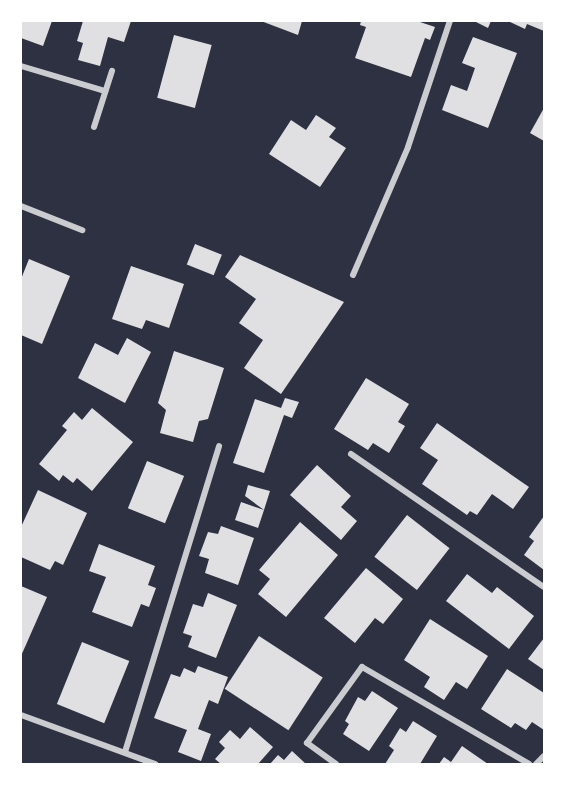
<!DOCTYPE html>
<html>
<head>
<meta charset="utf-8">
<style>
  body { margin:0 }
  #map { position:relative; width:565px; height:785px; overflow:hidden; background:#2d3142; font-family:"Times New Roman",serif }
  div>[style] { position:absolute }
  .building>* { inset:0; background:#e0e0e3; transform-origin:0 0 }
  .minor>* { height:6px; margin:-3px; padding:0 3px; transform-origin:3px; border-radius:3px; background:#caccd0 }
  span { translate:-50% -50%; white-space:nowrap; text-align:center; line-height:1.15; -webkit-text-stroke:4.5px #fff; paint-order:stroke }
  .frame { position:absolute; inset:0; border:22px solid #fff; pointer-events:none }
</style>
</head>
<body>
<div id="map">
  <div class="building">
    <div style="clip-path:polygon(21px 21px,52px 21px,43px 46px,21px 38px)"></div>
    <div style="clip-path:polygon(83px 21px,131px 21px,124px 42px,108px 37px,100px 66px,78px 60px,83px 43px,77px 41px)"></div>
    <div style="clip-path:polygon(261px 21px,302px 21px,298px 35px)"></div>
    <div style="clip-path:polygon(361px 21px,417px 21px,435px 27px,430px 40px,425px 38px,411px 77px,355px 58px,366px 27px,360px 25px)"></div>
    <div style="clip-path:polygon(474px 21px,491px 21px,488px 28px)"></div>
    <div style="clip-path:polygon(508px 21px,544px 21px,544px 31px,527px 24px,525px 29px)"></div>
    <div style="left:174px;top:35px;width:39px;height:65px;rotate:15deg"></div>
    <div style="clip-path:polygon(473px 37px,517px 53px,488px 128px,442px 110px,451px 85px,467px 91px,475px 68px,462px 63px)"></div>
    <div style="clip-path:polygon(544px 108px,544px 141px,530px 133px)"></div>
    <div style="clip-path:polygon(316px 115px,336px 128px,329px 137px,346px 148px,320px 187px,269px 154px,291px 120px,306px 130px)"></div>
    <div style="left:195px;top:244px;width:29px;height:22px;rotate:22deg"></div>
    <div style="clip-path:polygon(240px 255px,344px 302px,281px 394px,244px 368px,263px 340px,239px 323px,256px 299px,225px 277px)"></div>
    <div style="clip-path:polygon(29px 259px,70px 276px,42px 344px,21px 335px,21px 279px)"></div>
    <div style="clip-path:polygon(131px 266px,184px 284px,169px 328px,146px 320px,142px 329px,112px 319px)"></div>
    <div style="clip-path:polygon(127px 338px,151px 352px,125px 403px,78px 378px,95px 343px,118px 355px)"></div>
    <div style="clip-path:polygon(174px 351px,224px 368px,208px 419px,199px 421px,193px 442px,160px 433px,166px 410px,158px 403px)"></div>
    <div style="clip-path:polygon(366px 378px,409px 404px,398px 422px,405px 426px,389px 453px,373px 443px,368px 450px,334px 429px)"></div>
    <div style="clip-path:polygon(285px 398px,299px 402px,292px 418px,284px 415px,264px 473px,233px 463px,255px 399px,281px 408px)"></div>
    <div style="clip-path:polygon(92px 408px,133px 442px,92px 491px,77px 478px,73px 483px,63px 475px,59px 481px,39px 464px,67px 430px,62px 426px,74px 412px,82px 420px)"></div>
    <div style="clip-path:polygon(437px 423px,529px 487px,513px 509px,492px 494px,477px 515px,470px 511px,467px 515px,422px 484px,438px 460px,420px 448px)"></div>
    <div style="left:147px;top:461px;width:40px;height:51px;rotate:22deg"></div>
    <div style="clip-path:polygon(317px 465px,351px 496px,341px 507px,357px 521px,341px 540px,290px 495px)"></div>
    <div style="clip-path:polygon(248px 485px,270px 491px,264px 510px,258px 528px,235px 520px,241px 502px,264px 510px,245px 496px)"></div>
    <div style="clip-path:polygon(38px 490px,87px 513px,63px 565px,55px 561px,50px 570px,21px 557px,21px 527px)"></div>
    <div style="left:407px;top:515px;width:54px;height:53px;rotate:38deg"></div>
    <div style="clip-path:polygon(544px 516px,544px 570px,524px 555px,534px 541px,529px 537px)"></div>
    <div style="clip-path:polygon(300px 522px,338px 555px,286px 617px,258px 594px,270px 579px,259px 570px)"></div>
    <div style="clip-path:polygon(221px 526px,254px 538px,238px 585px,205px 573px,209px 559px,199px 556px,208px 532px,218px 534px)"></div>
    <div style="clip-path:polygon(99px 544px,155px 566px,148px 585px,156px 588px,149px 607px,141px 604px,132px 627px,92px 612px,106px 577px,89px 571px)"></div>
    <div style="clip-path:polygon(366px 568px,403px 599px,383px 624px,375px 618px,355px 643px,324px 618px)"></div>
    <div style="clip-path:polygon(467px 574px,492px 593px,497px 587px,534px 616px,509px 649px,446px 601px)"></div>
    <div style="clip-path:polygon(21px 586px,47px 597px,21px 656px)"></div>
    <div style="clip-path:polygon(208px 593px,237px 605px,216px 658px,188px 647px,192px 636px,183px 633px,193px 604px,203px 607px)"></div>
    <div style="clip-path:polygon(430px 619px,488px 656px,467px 689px,456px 682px,444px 700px,424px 687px,430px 677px,404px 660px)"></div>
    <div style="left:259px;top:636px;width:76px;height:63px;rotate:33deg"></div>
    <div style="clip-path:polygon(544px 638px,544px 670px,528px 659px)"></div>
    <div style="left:82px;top:642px;width:51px;height:67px;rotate:22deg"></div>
    <div style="clip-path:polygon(198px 666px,228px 677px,218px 704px,209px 700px,198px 729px,211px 734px,201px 761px,178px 752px,187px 730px,154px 718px,171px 674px,180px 677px,184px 668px,195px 673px)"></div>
    <div style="clip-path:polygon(507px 669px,544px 693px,544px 730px,532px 722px,526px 730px,515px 723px,511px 728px,481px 709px)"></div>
    <div style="clip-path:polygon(372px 691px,398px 708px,369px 751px,343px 734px,349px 724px,345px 721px,358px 697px,365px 701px)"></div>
    <div style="clip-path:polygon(413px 721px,437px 736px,420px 764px,385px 764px,394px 750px,389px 746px,400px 728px,406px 732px)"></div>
    <div style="clip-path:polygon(250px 727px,273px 747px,258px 764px,221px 764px,215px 759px,225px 748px,219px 742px,230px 730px,240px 739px)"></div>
    <div style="clip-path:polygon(462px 746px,488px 764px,439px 764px,444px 757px,451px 762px)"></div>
    <div style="clip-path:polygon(292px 751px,306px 764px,270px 764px,278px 755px,284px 760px)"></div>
  </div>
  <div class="minor">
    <div style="left:21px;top:66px;width:88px;rotate:16.6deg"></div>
    <div style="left:94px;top:127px;width:59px;rotate:-72.2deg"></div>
    <div style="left:21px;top:206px;width:66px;rotate:21.5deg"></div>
    <div style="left:353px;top:275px;width:139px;rotate:-66.7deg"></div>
    <div style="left:408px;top:147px;width:133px;rotate:-71.6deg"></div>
    <div style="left:351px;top:454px;width:234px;rotate:34.6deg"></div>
    <div style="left:21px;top:715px;width:143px;rotate:20.1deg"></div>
    <div style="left:125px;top:752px;width:320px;rotate:-72.9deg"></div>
    <div style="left:336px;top:764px;width:36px;rotate:-144deg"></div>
    <div style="left:307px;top:743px;width:94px;rotate:-54.1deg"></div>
    <div style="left:362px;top:667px;width:193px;rotate:30.1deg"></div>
    <div style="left:536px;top:764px;width:11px;rotate:-45deg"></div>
  </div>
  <div class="frame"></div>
</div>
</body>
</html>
